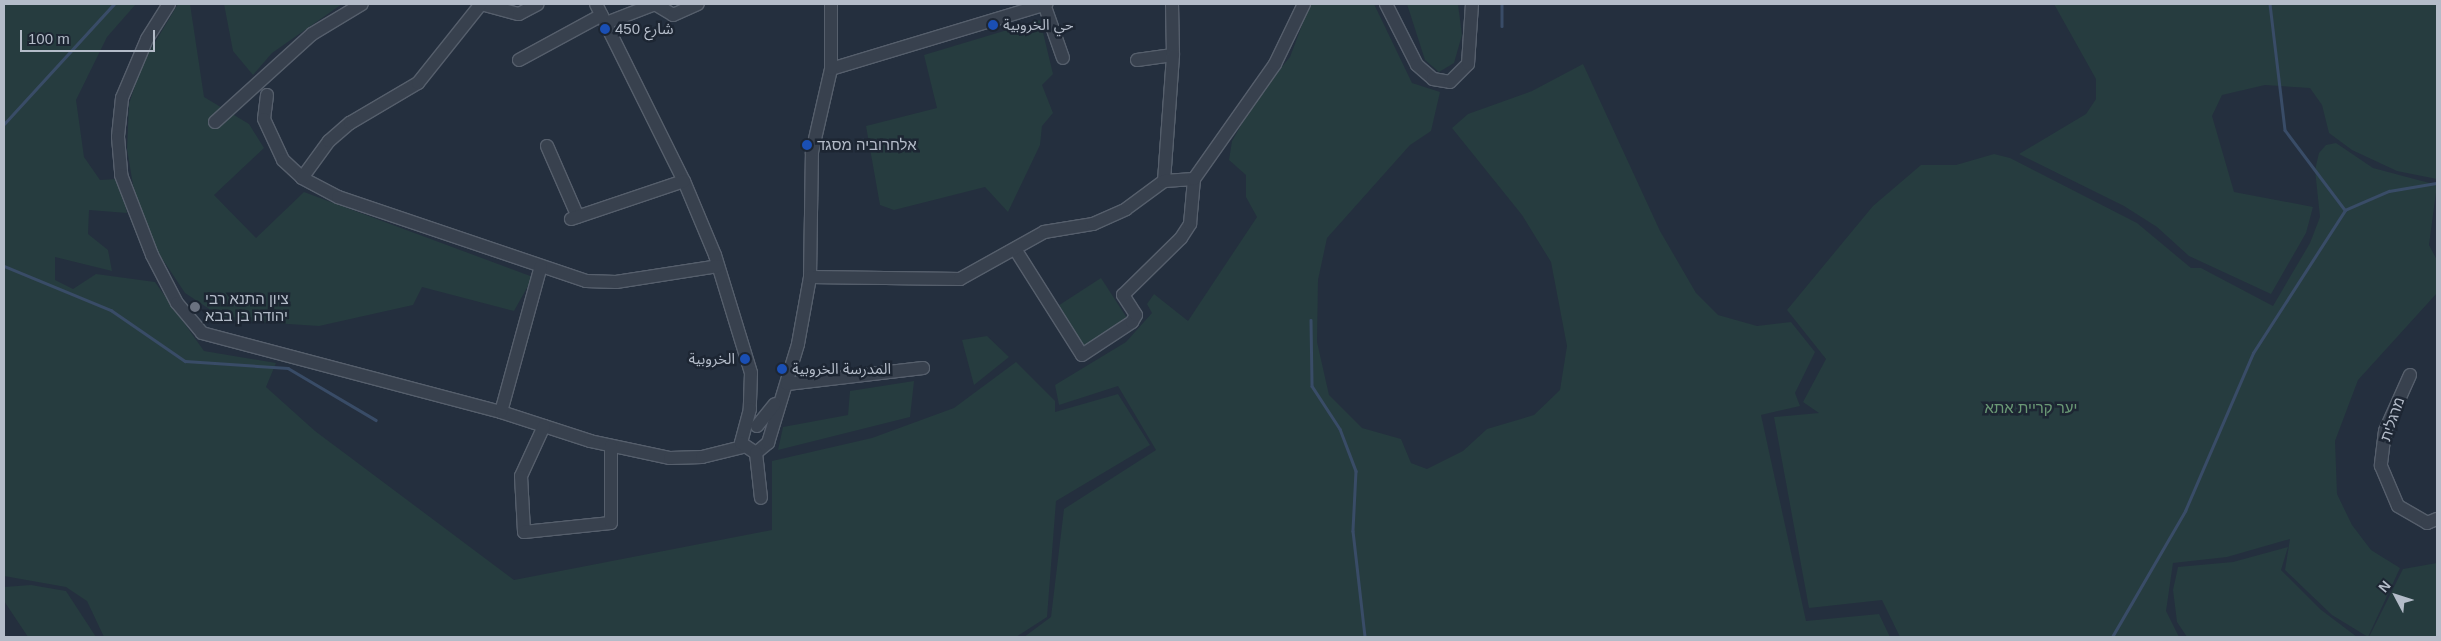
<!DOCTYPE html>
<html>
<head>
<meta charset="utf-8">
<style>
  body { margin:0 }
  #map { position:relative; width:2441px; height:641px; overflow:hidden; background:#242f3e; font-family:Arial,"Noto Sans Arabic",Heebo,sans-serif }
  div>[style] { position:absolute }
  .green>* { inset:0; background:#263c3f; transform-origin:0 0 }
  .stream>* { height:2.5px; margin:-1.25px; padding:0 1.25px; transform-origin:1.25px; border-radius:1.25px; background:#394c67 }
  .roads { filter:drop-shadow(1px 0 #565f6c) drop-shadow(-1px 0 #565f6c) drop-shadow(0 1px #565f6c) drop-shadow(0 -1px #565f6c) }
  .minor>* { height:12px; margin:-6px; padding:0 6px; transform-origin:6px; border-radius:6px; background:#38414e }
  .dots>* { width:14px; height:14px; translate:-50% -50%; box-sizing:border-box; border:2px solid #1d2633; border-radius:50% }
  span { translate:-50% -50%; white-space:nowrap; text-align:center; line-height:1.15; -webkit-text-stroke:5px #1d2633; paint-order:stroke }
  .poi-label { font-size:15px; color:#b4bcc9 }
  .left { translate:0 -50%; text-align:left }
  .right { translate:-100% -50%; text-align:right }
  .park-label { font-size:15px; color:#6b9a76 }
  .street-label { font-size:15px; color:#b4bcc9 }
  .frame { position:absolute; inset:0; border:5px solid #b4bcc9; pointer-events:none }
  .north { position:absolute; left:2371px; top:571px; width:50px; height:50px; -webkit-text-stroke:4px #1d2633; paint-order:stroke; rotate:310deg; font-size:14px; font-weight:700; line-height:20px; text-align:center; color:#b4bcc9 }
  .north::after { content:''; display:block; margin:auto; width:18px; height:22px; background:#b4bcc9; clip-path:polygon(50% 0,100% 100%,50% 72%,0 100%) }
  .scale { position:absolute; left:20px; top:30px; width:135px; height:22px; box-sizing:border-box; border:2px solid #b4bcc9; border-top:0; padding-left:6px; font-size:15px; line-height:18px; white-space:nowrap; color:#b4bcc9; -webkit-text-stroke:4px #1d2633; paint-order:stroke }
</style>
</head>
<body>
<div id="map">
  <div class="green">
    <div style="clip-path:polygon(4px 4px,136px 4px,107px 37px,76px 100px,84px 157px,100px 180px,118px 179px,127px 213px,89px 210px,88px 234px,108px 250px,112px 271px,55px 257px,55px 280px,73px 289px,96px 274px,155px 282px,204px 351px,276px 363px,266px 387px,315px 431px,514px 580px,772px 530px,772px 461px,872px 438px,954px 408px,1016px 362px,1055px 401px,1055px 412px,1118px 394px,1150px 445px,1056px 501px,1047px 617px,1016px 637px,104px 637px,87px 601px,66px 587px,4px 576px)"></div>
    <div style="clip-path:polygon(178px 4px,190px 4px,204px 97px,249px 124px,264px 148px,214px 195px,256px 238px,304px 192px,533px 277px,514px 311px,422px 287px,413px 305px,319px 326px,226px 320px,185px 293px,157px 251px,134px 191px,127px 149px,129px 104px,142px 64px)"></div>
    <div style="clip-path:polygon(224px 4px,342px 4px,272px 53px,253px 75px,233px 51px)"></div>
    <div style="clip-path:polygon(1310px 4px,1374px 4px,1412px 83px,1440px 92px,1431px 131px,1410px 145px,1327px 238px,1318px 280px,1317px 342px,1329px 395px,1362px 428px,1401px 439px,1411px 463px,1427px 469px,1463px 451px,1487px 429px,1534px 415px,1560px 390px,1567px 346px,1551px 262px,1522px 215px,1452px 128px,1468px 114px,1532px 91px,1583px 64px,1660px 231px,1696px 293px,1718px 315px,1757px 326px,1791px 322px,1815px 352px,1795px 393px,1800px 406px,1761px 415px,1806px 621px,1879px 614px,1890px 637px,1024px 637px,1051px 617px,1064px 509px,1156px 450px,1118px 386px,1059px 405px,1055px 385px,1126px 342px,1152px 313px,1147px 304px,1154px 294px,1188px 321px,1257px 217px,1246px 197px,1246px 175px,1229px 160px,1232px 141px,1259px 94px,1290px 57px)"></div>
    <div style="clip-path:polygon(1407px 4px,1458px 4px,1462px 35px,1454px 63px,1439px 72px,1425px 60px)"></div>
    <div style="clip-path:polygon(2054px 4px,2437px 4px,2437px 179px,2397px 171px,2352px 150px,2329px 133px,2322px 105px,2310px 88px,2265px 85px,2222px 95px,2212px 116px,2234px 192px,2313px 207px,2306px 233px,2271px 294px,2189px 256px,2157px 227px,2124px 206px,2019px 154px,2086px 114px,2096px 99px,2096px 79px)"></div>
    <div style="clip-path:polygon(1040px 20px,1053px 74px,1042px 85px,1053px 113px,1042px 126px,1040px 145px,1008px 212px,985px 187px,894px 210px,880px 205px,866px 126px,937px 108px,924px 55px)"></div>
    <div style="clip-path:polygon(2336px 143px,2373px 168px,2437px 185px,2429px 245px,2437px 260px,2437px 293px,2358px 380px,2335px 441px,2337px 494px,2352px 525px,2371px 550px,2400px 568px,2368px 637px,2332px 615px,2285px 570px,2290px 539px,2227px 557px,2173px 563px,2166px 611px,2179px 637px,1900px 637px,1882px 600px,1809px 608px,1774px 417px,1819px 413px,1803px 402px,1826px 359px,1787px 310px,1873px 206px,1921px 165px,1956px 165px,1994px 154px,2010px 158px,2137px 223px,2191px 268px,2201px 268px,2273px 306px,2310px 243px,2320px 217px,2315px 170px,2319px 153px,2326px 145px)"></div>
    <div style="left:1101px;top:278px;width:48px;height:51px;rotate:57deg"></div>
    <div style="clip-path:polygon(987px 336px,1009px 357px,974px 385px,962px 340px)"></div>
    <div style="clip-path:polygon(914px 381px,910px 417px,778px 450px,783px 427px,848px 415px,850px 391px)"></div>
    <div style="clip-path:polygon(2288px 547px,2281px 570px,2320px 609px,2357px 637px,2187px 637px,2177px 622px,2173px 590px,2178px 567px,2233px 562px)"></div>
    <div style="clip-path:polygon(2437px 563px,2437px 637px,2369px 637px,2403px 569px)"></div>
    <div style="clip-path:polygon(31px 585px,66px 591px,96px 637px,28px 637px,4px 601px,4px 587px)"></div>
  </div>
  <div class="stream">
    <div style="left:1502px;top:4px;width:22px;rotate:90deg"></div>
    <div style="left:2270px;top:4px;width:127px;rotate:83.2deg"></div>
    <div style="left:2285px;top:130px;width:100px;rotate:53.1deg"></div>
    <div style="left:4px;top:124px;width:163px;rotate:-47.5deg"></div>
    <div style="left:4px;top:266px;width:116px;rotate:22.4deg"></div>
    <div style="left:111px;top:310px;width:90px;rotate:34.6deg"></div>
    <div style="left:185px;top:361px;width:103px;rotate:3.9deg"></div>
    <div style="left:288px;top:368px;width:102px;rotate:30.6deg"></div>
    <div style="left:1311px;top:320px;width:66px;rotate:89.1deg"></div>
    <div style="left:1312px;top:386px;width:51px;rotate:56.9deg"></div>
    <div style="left:1340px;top:429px;width:45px;rotate:69.1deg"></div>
    <div style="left:1356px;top:471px;width:60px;rotate:92.9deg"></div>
    <div style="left:1353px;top:531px;width:107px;rotate:83.5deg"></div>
    <div style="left:2112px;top:637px;width:146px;rotate:-59.9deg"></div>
    <div style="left:2185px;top:511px;width:172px;rotate:-66.7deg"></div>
    <div style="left:2253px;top:353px;width:170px;rotate:-57.2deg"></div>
    <div style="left:2345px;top:210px;width:48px;rotate:-23.4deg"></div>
    <div style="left:2389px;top:191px;width:49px;rotate:-9.5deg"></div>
  </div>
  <div class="roads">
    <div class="minor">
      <div style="left:169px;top:4px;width:41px;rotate:122.2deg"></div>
      <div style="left:147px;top:39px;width:64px;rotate:113deg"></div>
      <div style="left:122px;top:98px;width:39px;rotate:96deg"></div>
      <div style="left:118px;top:137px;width:38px;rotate:85deg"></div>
      <div style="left:121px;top:175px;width:86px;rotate:68.8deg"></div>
      <div style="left:152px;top:255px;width:54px;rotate:62.5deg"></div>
      <div style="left:177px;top:303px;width:39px;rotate:50deg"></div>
      <div style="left:202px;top:333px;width:309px;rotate:14.8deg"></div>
      <div style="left:501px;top:412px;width:94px;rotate:18deg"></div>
      <div style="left:590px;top:441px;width:82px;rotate:12deg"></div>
      <div style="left:670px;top:458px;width:32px;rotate:-2deg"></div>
      <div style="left:702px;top:457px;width:41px;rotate:-14deg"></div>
      <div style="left:481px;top:4px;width:39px;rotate:15deg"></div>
      <div style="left:519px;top:14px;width:21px;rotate:-28deg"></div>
      <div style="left:596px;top:4px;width:198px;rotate:63.6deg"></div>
      <div style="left:684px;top:181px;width:80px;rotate:67.3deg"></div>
      <div style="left:715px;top:255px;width:123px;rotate:73deg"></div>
      <div style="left:751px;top:373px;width:36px;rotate:92deg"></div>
      <div style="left:750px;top:409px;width:35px;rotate:105deg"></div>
      <div style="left:741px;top:443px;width:18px;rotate:34deg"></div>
      <div style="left:756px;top:453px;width:16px;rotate:-40deg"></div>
      <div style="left:768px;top:443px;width:103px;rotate:-73.1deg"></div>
      <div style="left:798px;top:344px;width:68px;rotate:-79.8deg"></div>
      <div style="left:810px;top:277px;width:125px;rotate:-89.1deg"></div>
      <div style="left:812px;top:152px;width:85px;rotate:-77.1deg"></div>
      <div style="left:831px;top:69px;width:225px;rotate:-16.8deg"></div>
      <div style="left:1044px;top:4px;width:57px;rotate:70.6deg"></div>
      <div style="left:1386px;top:4px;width:68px;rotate:63.1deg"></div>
      <div style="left:1417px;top:65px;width:21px;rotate:41deg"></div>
      <div style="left:1433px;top:79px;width:17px;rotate:10deg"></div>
      <div style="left:1450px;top:82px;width:25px;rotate:-45deg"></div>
      <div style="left:1468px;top:64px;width:60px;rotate:-86.2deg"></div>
      <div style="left:606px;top:23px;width:53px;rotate:-21.2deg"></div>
      <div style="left:655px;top:4px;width:21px;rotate:31deg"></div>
      <div style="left:673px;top:15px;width:27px;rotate:-24deg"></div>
      <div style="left:519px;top:60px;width:94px;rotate:-28.5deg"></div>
      <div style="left:1137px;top:60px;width:36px;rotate:-8deg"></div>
      <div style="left:1173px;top:55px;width:51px;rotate:-91.1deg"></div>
      <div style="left:831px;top:69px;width:65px;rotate:-90deg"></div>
      <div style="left:267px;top:95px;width:24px;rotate:97deg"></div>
      <div style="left:264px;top:119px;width:45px;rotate:65.1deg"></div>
      <div style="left:283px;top:160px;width:26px;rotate:43deg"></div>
      <div style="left:302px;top:178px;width:41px;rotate:27.8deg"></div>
      <div style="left:338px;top:197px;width:262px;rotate:18.7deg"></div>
      <div style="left:586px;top:281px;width:30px;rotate:2deg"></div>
      <div style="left:616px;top:282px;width:103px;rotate:-8.9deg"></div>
      <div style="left:215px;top:122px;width:131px;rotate:-42.2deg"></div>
      <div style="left:312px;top:34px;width:58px;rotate:-31deg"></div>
      <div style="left:547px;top:146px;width:77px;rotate:66.4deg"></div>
      <div style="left:302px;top:178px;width:46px;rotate:-53.9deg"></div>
      <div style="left:329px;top:141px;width:28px;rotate:-41deg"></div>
      <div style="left:350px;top:123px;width:79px;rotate:-30.5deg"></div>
      <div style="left:418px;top:83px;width:101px;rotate:-51.4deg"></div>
      <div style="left:1164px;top:181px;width:126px;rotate:-85.9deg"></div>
      <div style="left:571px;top:219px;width:119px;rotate:-18.6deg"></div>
      <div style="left:1015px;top:249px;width:125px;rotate:57.7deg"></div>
      <div style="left:1082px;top:355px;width:60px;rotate:-33.4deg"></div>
      <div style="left:1132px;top:322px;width:8px;rotate:-60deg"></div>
      <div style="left:1136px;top:315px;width:24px;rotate:-123deg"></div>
      <div style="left:1123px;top:295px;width:81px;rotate:-44.5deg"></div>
      <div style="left:1181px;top:238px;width:17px;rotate:-57deg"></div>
      <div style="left:1190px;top:224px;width:45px;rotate:-84.9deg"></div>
      <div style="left:810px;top:277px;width:150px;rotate:0.8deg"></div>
      <div style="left:960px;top:279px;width:96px;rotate:-29.2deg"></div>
      <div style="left:1044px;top:232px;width:50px;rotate:-9.3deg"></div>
      <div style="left:1093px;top:224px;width:36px;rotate:-24deg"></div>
      <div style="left:1126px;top:209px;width:47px;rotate:-36.4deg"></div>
      <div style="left:1164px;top:181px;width:30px;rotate:-4deg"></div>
      <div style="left:1194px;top:179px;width:141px;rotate:-54.8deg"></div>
      <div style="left:1275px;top:64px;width:67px;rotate:-64.2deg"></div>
      <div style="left:2410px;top:375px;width:61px;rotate:114.1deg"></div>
      <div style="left:2385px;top:431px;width:35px;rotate:97deg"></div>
      <div style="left:2381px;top:466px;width:43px;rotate:67deg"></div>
      <div style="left:2398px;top:506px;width:34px;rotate:30deg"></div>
      <div style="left:2427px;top:523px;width:11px;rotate:-22deg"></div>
      <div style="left:787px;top:384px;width:137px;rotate:-6.7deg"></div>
      <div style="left:501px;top:412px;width:151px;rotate:-74.7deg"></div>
      <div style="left:544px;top:426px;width:55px;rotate:114.7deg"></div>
      <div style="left:521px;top:476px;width:56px;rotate:86.9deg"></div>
      <div style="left:524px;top:532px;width:87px;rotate:-5.9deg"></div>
      <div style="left:611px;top:523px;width:77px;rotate:-90deg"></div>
      <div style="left:757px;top:426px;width:28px;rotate:-51deg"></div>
      <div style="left:756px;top:453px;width:45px;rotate:83.7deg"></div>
    </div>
  </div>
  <div class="dots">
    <div style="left:993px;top:25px;background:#1a4fb4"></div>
    <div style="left:605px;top:29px;background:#1a4fb4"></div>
    <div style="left:807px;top:145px;background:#1a4fb4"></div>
    <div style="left:195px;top:307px;background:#6b7280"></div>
    <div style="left:745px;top:359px;background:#1a4fb4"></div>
    <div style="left:782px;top:369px;background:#1a4fb4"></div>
  </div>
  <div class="poi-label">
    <span class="left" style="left:1003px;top:25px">حي الخروبية</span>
    <span class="left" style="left:615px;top:29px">شارع 450</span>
    <span class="left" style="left:817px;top:145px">אלחרוביה מסגד</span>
    <span class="left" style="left:205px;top:307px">ציון התנא רבי<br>יהודה בן בבא</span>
    <span class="right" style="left:735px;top:359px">الخروبية</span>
    <span class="left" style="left:792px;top:369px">المدرسة الخروبية</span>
  </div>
  <div class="park-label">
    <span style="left:2031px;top:408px">יער קריית אתא</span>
  </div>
  <div class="street-label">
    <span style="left:2392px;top:419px;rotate:-71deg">מרגלית</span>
  </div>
  <div class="frame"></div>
  <div class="north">N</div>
  <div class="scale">100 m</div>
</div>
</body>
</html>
